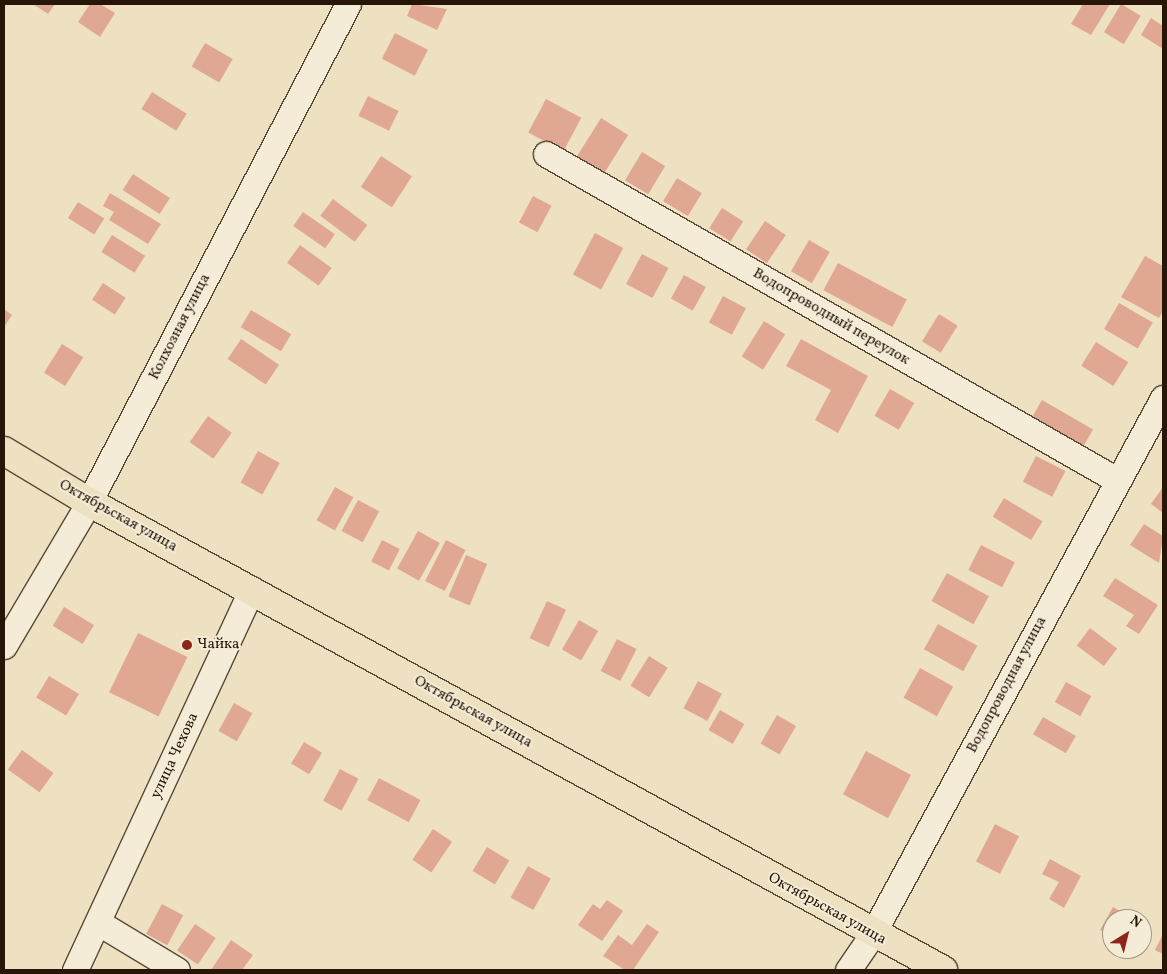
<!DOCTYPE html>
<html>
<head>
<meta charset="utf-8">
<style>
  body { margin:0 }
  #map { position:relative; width:1167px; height:974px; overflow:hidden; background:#eee1c2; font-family:Vollkorn,serif }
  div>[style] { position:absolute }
  .building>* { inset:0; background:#e0a892; transform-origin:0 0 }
  .roads { filter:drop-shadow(1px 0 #594936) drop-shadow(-1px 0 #594936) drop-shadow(0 1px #594936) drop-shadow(0 -1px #594936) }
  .minor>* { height:25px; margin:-12.5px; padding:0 12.5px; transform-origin:12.5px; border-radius:12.5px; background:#f4ecd7 }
  .major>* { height:28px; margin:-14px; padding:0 14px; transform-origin:14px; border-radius:14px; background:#eee1c2 }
  .dots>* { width:14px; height:14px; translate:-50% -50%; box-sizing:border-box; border:2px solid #f4ecd7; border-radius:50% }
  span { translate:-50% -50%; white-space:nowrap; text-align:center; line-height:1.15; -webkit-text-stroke:4px #f4ecd7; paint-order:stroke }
  .street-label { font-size:15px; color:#271607 }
  .poi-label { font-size:15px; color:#271607 }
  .left { translate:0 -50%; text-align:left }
  .frame { position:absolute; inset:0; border:5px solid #271607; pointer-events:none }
  .north { position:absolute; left:1102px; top:909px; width:50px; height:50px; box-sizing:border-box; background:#f4ecd7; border:1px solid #a29684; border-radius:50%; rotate:36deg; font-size:14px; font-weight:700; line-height:20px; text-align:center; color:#271607 }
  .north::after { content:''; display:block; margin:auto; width:18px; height:22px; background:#8f2418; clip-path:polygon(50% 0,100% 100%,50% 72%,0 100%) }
</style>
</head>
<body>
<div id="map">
  <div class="building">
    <div style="clip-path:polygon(33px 4px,55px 4px,48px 14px)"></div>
    <div style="clip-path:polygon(90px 4px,100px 4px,115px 13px,100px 37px,78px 22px)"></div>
    <div style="clip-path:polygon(412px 4px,447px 9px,437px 30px,407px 16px)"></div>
    <div style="clip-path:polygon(1083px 4px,1110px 4px,1091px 35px,1071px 24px)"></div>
    <div style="left:1121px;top:4px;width:23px;height:33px;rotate:31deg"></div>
    <div style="clip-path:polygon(1151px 18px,1163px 26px,1163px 49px,1141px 35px)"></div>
    <div style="left:395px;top:33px;width:37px;height:29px;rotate:27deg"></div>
    <div style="left:205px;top:43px;width:32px;height:27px;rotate:30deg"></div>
    <div style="left:152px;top:92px;width:41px;height:20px;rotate:32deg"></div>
    <div style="left:368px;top:96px;width:34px;height:22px;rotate:26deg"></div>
    <div style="left:546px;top:99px;width:40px;height:38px;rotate:28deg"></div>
    <div style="left:601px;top:118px;width:32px;height:47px;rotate:32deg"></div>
    <div style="left:642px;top:152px;width:27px;height:33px;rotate:31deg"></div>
    <div style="left:381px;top:156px;width:37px;height:37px;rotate:33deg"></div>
    <div style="left:133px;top:174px;width:44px;height:19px;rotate:33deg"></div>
    <div style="left:677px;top:178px;width:29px;height:27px;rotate:31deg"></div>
    <div style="clip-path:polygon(110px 193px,161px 224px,148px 244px,109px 220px,114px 212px,103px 206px)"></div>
    <div style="left:533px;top:196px;width:21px;height:30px;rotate:28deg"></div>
    <div style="left:333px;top:199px;width:43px;height:21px;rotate:37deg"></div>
    <div style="left:78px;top:202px;width:31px;height:19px;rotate:32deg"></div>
    <div style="left:722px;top:208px;width:25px;height:24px;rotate:32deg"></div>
    <div style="left:303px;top:212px;width:39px;height:17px;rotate:35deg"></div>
    <div style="left:765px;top:221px;width:25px;height:34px;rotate:34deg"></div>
    <div style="left:595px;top:233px;width:32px;height:47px;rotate:28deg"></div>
    <div style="left:112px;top:235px;width:39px;height:20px;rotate:32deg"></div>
    <div style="left:809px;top:240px;width:24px;height:36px;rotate:30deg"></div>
    <div style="left:300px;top:245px;width:39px;height:22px;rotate:36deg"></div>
    <div style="left:642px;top:254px;width:30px;height:34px;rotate:28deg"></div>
    <div style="clip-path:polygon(1145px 256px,1163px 266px,1163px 311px,1159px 318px,1121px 297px)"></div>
    <div style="left:838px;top:263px;width:78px;height:31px;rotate:28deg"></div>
    <div style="left:684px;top:275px;width:25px;height:27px;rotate:29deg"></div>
    <div style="left:103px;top:283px;width:27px;height:20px;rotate:33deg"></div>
    <div style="left:723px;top:296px;width:26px;height:30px;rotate:28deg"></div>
    <div style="left:1119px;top:303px;width:39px;height:30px;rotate:30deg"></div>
    <div style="clip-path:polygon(4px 309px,12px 315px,4px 327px)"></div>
    <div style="left:251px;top:310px;width:47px;height:20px;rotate:31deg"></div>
    <div style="left:939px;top:314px;width:22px;height:32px;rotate:32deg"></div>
    <div style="left:764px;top:321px;width:25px;height:42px;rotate:32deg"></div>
    <div style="left:241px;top:339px;width:46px;height:24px;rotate:34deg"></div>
    <div style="clip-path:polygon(801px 339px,868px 376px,838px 433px,815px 420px,831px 390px,786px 366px)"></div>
    <div style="left:1096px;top:342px;width:38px;height:28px;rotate:32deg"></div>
    <div style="left:62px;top:344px;width:25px;height:34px;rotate:32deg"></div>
    <div style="left:890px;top:389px;width:28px;height:31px;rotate:30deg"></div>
    <div style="left:1042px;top:400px;width:59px;height:22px;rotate:30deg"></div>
    <div style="left:208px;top:416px;width:29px;height:32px;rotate:35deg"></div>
    <div style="left:258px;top:451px;width:25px;height:36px;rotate:29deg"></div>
    <div style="left:1036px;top:456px;width:33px;height:29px;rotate:27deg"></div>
    <div style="left:335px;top:487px;width:21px;height:38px;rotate:29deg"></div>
    <div style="clip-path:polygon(1163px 487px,1163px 513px,1151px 504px)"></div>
    <div style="left:1004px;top:498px;width:45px;height:22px;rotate:31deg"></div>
    <div style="left:358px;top:500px;width:24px;height:35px;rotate:28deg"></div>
    <div style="clip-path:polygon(1144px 524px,1163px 536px,1159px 563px,1130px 545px)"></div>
    <div style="left:418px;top:531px;width:25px;height:43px;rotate:29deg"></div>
    <div style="left:382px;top:540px;width:20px;height:24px;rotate:27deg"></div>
    <div style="left:446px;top:540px;width:22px;height:46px;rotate:27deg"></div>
    <div style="left:981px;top:545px;width:38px;height:28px;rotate:27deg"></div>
    <div style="left:466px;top:555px;width:23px;height:45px;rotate:23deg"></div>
    <div style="left:947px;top:573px;width:48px;height:32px;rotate:29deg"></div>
    <div style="clip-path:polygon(1115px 578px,1158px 605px,1139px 634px,1126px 626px,1134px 615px,1103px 596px)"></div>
    <div style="left:547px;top:601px;width:21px;height:41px;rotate:25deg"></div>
    <div style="left:64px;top:607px;width:35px;height:22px;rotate:31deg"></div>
    <div style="left:579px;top:620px;width:22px;height:34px;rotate:30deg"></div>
    <div style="left:938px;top:624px;width:45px;height:29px;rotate:29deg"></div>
    <div style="left:1090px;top:628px;width:34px;height:22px;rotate:37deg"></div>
    <div style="left:138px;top:633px;width:55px;height:66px;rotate:26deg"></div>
    <div style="left:617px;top:639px;width:22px;height:36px;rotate:27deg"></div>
    <div style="left:649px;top:656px;width:22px;height:35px;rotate:32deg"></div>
    <div style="left:920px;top:668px;width:38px;height:34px;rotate:29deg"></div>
    <div style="left:49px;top:676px;width:35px;height:25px;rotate:31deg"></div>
    <div style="left:698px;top:681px;width:27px;height:31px;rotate:28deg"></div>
    <div style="left:1066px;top:682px;width:29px;height:23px;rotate:29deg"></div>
    <div style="left:234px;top:703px;width:21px;height:32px;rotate:29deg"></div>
    <div style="left:720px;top:710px;width:28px;height:23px;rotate:30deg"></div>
    <div style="left:777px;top:715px;width:22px;height:33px;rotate:30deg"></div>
    <div style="left:1043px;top:717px;width:38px;height:20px;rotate:30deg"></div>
    <div style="left:304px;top:742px;width:21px;height:25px;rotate:31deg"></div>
    <div style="left:22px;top:750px;width:39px;height:24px;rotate:36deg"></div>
    <div style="left:866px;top:751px;width:51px;height:49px;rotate:28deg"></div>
    <div style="left:340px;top:769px;width:21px;height:36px;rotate:28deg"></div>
    <div style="left:379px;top:778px;width:47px;height:25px;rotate:28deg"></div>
    <div style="left:995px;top:824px;width:27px;height:42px;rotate:27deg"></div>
    <div style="left:433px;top:829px;width:23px;height:37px;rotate:34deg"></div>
    <div style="left:487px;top:847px;width:26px;height:28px;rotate:31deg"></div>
    <div style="clip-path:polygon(1050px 859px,1081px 876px,1064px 908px,1049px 899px,1059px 882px,1042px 874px)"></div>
    <div style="left:528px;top:866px;width:26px;height:36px;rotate:29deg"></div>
    <div style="clip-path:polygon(607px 900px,623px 911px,602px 941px,578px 925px,593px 904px,600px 909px)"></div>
    <div style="left:162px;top:904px;width:24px;height:34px;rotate:28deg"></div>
    <div style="clip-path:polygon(1113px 907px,1130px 917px,1112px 919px,1112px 937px,1100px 930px)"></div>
    <div style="left:195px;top:924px;width:25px;height:32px;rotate:34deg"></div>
    <div style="clip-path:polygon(647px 924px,659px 932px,633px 970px,625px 970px,603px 956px,618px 935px,632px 945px)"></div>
    <div style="clip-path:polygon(1163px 934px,1163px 954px,1155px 950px)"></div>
    <div style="clip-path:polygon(231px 940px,253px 955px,242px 970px,211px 970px)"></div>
  </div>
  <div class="roads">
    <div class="minor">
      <div style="left:546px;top:154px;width:658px;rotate:29.72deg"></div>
      <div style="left:4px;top:646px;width:167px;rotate:-59.4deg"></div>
      <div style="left:89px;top:502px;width:561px;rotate:-62.52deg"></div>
      <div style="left:99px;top:923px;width:91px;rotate:31.1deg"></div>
      <div style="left:75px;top:970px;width:420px;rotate:-65.1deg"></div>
      <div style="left:848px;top:970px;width:42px;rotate:-55.6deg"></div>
      <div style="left:872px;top:935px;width:611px;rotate:-61.55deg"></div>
    </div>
    <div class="major">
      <div style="left:4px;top:451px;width:99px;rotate:31deg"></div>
      <div style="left:89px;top:502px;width:974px;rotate:28.72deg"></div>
    </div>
  </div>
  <div class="dots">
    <div style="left:187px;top:645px;background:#8f2418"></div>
  </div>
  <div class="street-label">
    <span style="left:831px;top:317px;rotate:30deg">Водопроводный переулок</span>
    <span style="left:180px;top:327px;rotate:-63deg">Колхозная улица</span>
    <span style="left:118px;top:516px;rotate:29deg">Октябрьская улица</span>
    <span style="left:1007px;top:685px;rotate:-62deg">Водопроводная улица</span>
    <span style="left:473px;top:712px;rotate:29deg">Октябрьская улица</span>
    <span style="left:175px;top:756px;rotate:-65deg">улица Чехова</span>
    <span style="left:827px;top:909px;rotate:29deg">Октябрьская улица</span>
  </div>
  <div class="poi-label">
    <span class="left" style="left:197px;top:645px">Чайка</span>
  </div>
  <div class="frame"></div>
  <div class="north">N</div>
</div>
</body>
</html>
